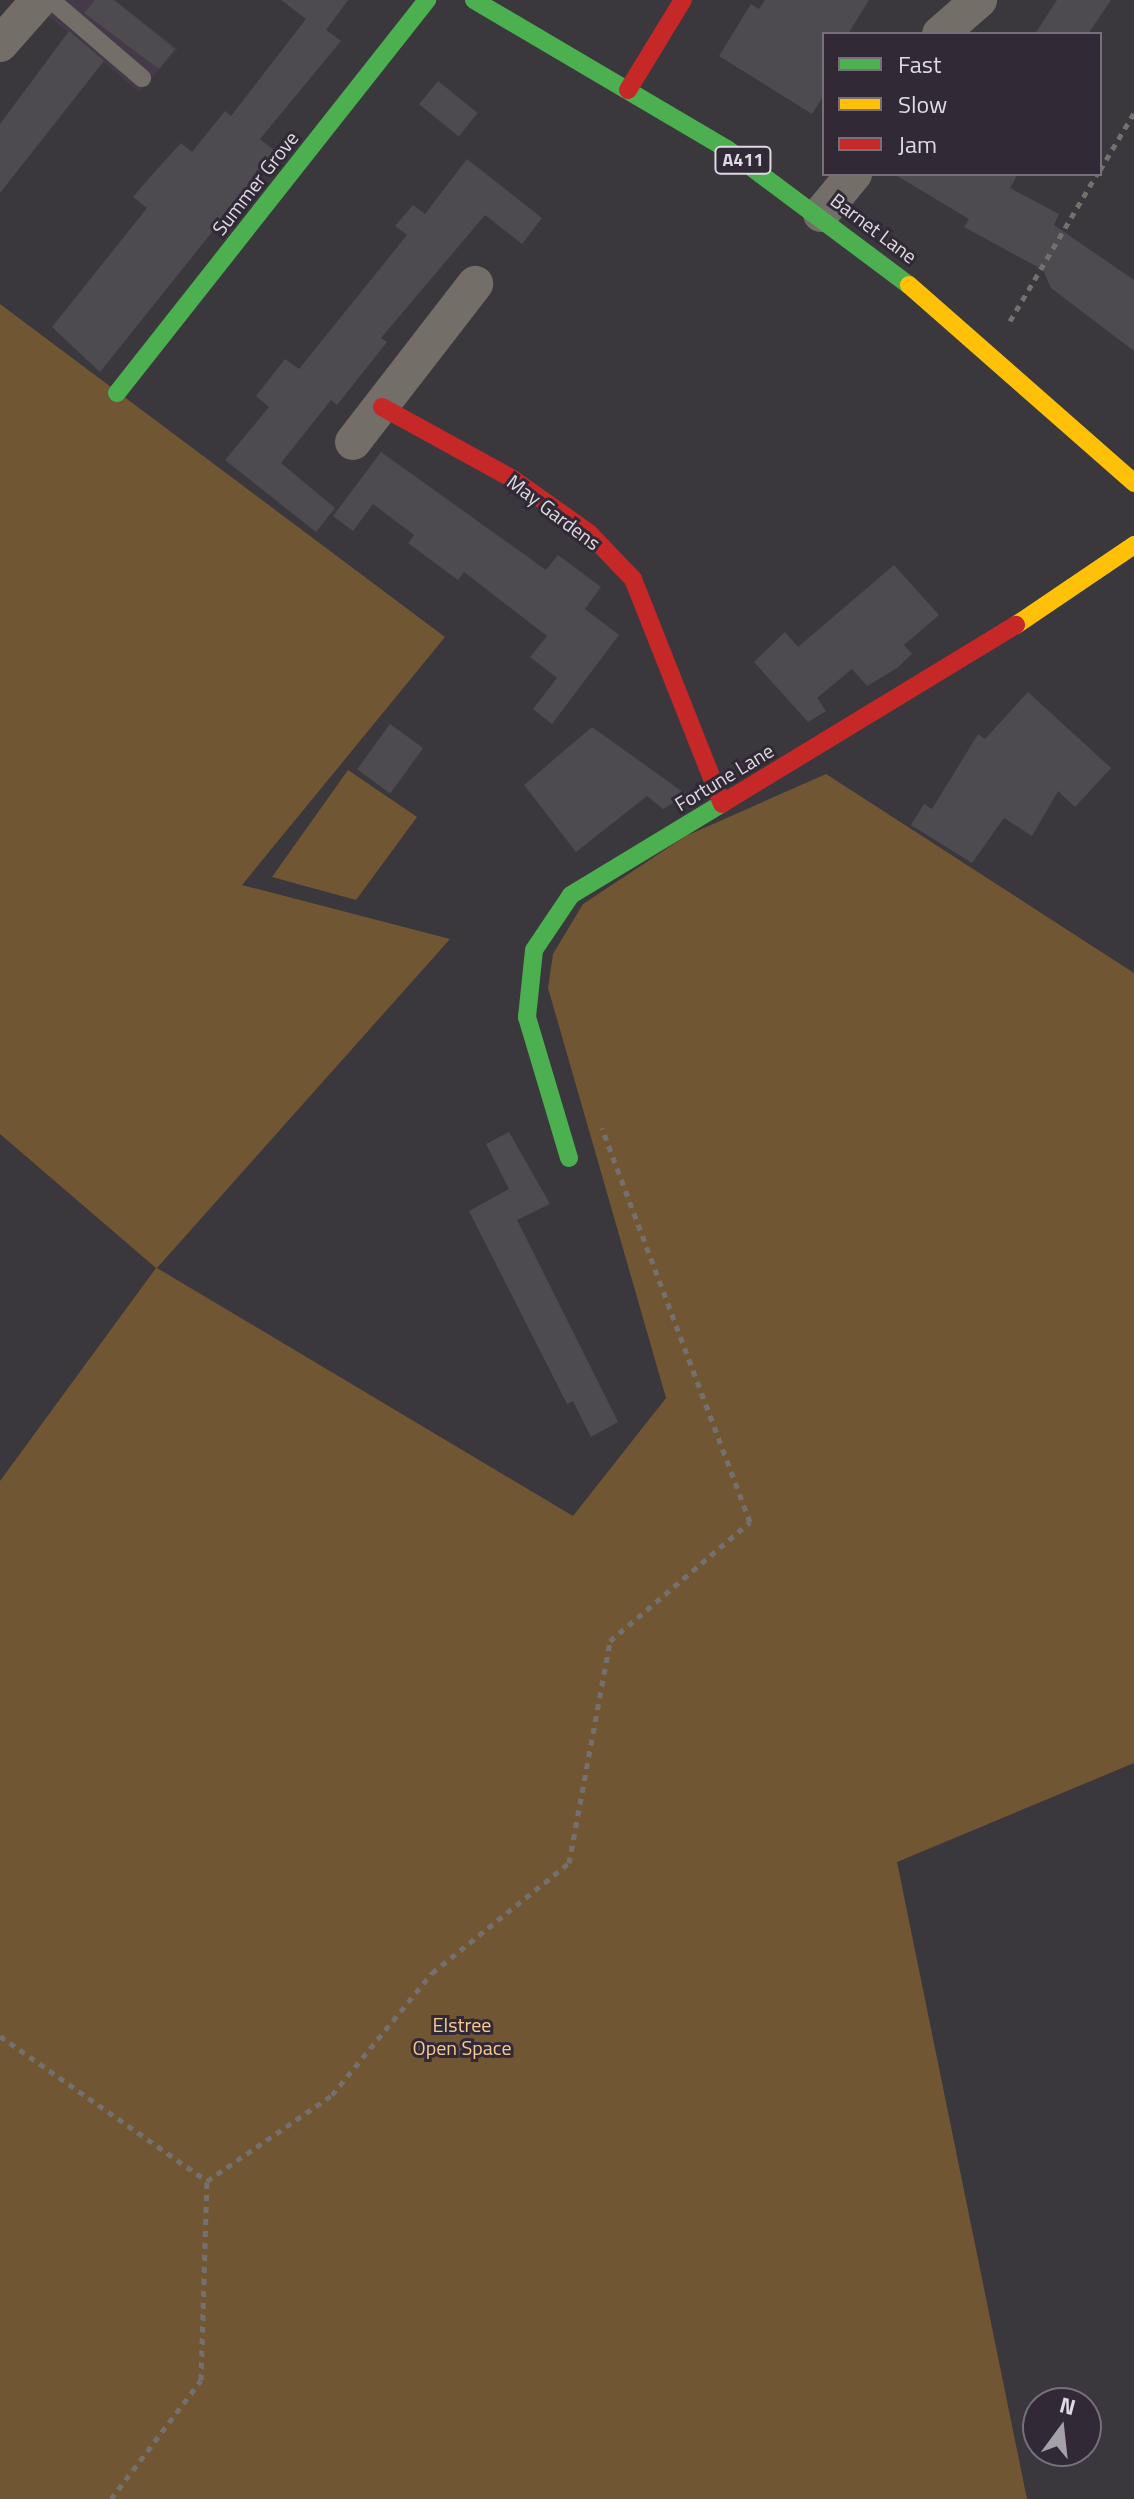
<!DOCTYPE html>
<html>
<head>
<meta charset="utf-8">
<style>
  body { margin:0 }
  #map { position:relative; width:1134px; height:2499px; overflow:hidden; background:#3a373d; font-family:"Titillium Web",sans-serif }
  div>[style] { position:absolute }
  .built>* { inset:0; background:#443a4a }
  .green>* { inset:0; background:#715634 }
  .building>* { inset:0; background:#4e4b50; transform-origin:0 0 }
  .path>* { height:5px; margin-top:-2.5px; transform-origin:0; background:repeating-linear-gradient(90deg,#74706e 0 6px,transparent 0 12px) }
  .lane>* { height:18px; margin:-9px; padding:0 9px; transform-origin:9px; border-radius:9px; background:#746e68 }
  .street>* { height:36px; margin:-18px; padding:0 18px; transform-origin:18px; border-radius:18px; background:#746e68 }
  .fast>* { height:18px; margin:-9px; padding:0 9px; transform-origin:9px; border-radius:9px; background:#4caf50 }
  .slow>* { height:18px; margin:-9px; padding:0 9px; transform-origin:9px; border-radius:9px; background:#ffc107 }
  .jam>* { height:18px; margin:-9px; padding:0 9px; transform-origin:9px; border-radius:9px; background:#c62828 }
  span { translate:-50% -50%; white-space:nowrap; text-align:center; line-height:1.15; -webkit-text-stroke:6px #312a36; paint-order:stroke }
  .shield-label span { padding:2px 6px; background:#312a36; border:2px solid; border-radius:6px; -webkit-text-stroke-width:0 }
  .shield-label { font-size:18px; color:#dfdae2; font-weight:700 }
  .street-label { font-size:20px; color:#dfdae2 }
  .park-label { font-size:20px; color:#f8c990 }
  .legend { position:absolute; left:822px; top:32px; width:280px; height:144px; box-sizing:border-box; background:#312a36; border:2px solid #77707b; margin:0; padding:10px 14px; list-style:none; font-size:24px; color:#dfdae2 }
  .legend li { display:flex; align-items:center; gap:16px; height:40px }
  .legend b { width:40px; border:2px solid #77707b }
  .north { position:absolute; left:1022px; top:2387px; width:80px; height:80px; box-sizing:border-box; background:#312a36; border:2px solid #77707b; border-radius:50%; rotate:15deg; font-size:22px; font-weight:700; line-height:32px; text-align:center; color:#dfdae2 }
  .north::after { content:''; display:block; margin:auto; width:28px; height:36px; background:#a5a1a8; clip-path:polygon(50% 0,100% 100%,50% 72%,0 100%) }
</style>
</head>
<body>
<div id="map">
  <div class="built">
    <div style="clip-path:polygon(29px 0,115px 0,178px 49px,139px 92px)"></div>
  </div>
  <div class="green">
    <div style="clip-path:polygon(0 304px,445px 637px,242px 885px,450px 939px,157px 1268px,573px 1516px,666px 1398px,548px 988px,553px 954px,583px 904px,686px 836px,826px 774px,1134px 973px,1134px 1763px,897px 1862px,1027px 2499px,0 2499px,0 1481px,156px 1268px,0 1134px)"></div>
    <div style="clip-path:polygon(348px 770px,417px 817px,356px 900px,272px 877px)"></div>
  </div>
  <div class="building">
    <div style="clip-path:polygon(95px 0,114px 0,175px 49px,159px 69px,84px 13px)"></div>
    <div style="clip-path:polygon(281px 0,348px 0,326px 30px,341px 41px,260px 139px,276px 152px,100px 372px,52px 327px,147px 208px,133px 197px,150px 177px,181px 143px,192px 152px,225px 111px,231px 116px,306px 19px)"></div>
    <div style="clip-path:polygon(765px 0,869px 0,848px 34px,824px 34px,824px 95px,812px 114px,719px 56px,751px 4px,759px 9px)"></div>
    <div style="clip-path:polygon(1057px 0,1111px 0,1088px 34px,1035px 34px)"></div>
    <div style="clip-path:polygon(69px 31px,104px 61px,0 193px,0 124px)"></div>
    <div style="left:438px;top:81px;width:51px;height:30px;rotate:39deg"></div>
    <div style="clip-path:polygon(467px 159px,542px 218px,522px 244px,485px 215px,381px 338px,387px 342px,337px 405px,331px 400px,281px 463px,335px 508px,316px 532px,225px 460px,269px 407px,256px 396px,285px 359px,299px 369px,407px 235px,395px 226px,413px 205px,425px 214px)"></div>
    <div style="clip-path:polygon(894px 174px,1018px 174px,1010px 188px,1059px 214px,1054px 225px,1134px 280px,1134px 351px,1051px 288px,1043px 270px,964px 227px,969px 219px)"></div>
    <div style="clip-path:polygon(381px 452px,546px 570px,558px 555px,601px 587px,585px 609px,619px 635px,552px 724px,533px 709px,557px 678px,530px 657px,547px 636px,464px 572px,458px 580px,408px 543px,414px 535px,373px 504px,353px 531px,333px 516px)"></div>
    <div style="clip-path:polygon(894px 565px,939px 615px,904px 645px,912px 654px,897px 668px,867px 686px,852px 669px,817px 698px,826px 711px,808px 722px,754px 662px,785px 632px,798px 647px)"></div>
    <div style="clip-path:polygon(1028px 692px,1111px 768px,1075px 807px,1058px 791px,1032px 836px,1004px 818px,972px 863px,911px 825px,924px 804px,932px 809px,978px 734px,985px 739px)"></div>
    <div style="left:390px;top:724px;width:41px;height:56px;rotate:36deg"></div>
    <div style="clip-path:polygon(592px 727px,687px 795px,663px 809px,647px 796px,576px 852px,524px 785px)"></div>
    <div style="clip-path:polygon(509px 1132px,550px 1204px,517px 1220px,618px 1422px,591px 1437px,573px 1401px,567px 1404px,469px 1211px,509px 1189px,486px 1144px)"></div>
  </div>
  <div class="path">
    <div style="left:1100px;top:170px;width:66px;rotate:-59.2deg"></div>
    <div style="left:1010px;top:321px;width:171px;rotate:-59.4deg"></div>
    <div style="left:0;top:2036px;width:253px;rotate:35deg"></div>
    <div style="left:111px;top:2499px;width:149px;rotate:-52.9deg"></div>
    <div style="left:201px;top:2380px;width:199px;rotate:-88.3deg"></div>
    <div style="left:207px;top:2181px;width:152px;rotate:-34.5deg"></div>
    <div style="left:332px;top:2095px;width:158px;rotate:-50.7deg"></div>
    <div style="left:432px;top:1973px;width:176px;rotate:-38.8deg"></div>
    <div style="left:569px;top:1863px;width:226px;rotate:-79.5deg"></div>
    <div style="left:610px;top:1641px;width:184px;rotate:-40.4deg"></div>
    <div style="left:750px;top:1522px;width:421px;rotate:-110.6deg"></div>
  </div>
  <div class="lane">
    <div style="left:51px;top:0;width:120px;rotate:40.6deg"></div>
  </div>
  <div class="street">
    <div style="left:940px;top:34px;width:52px;rotate:-41.1deg"></div>
    <div style="left:0;top:44px;width:59px;rotate:-48.4deg"></div>
    <div style="left:821px;top:214px;width:52px;rotate:-50.5deg"></div>
    <div style="left:353px;top:442px;width:200px;rotate:-52.3deg"></div>
  </div>
  <div class="fast">
    <div style="left:474px;top:0;width:294px;rotate:30.5deg"></div>
    <div style="left:727px;top:149px;width:227px;rotate:36.8deg"></div>
    <div style="left:117px;top:393px;width:501px;rotate:-51.73deg"></div>
    <div style="left:569px;top:1158px;width:147px;rotate:-106.6deg"></div>
    <div style="left:527px;top:1017px;width:67px;rotate:-84deg"></div>
    <div style="left:534px;top:950px;width:66px;rotate:-56.1deg"></div>
    <div style="left:571px;top:895px;width:178px;rotate:-31.2deg"></div>
  </div>
  <div class="slow">
    <div style="left:909px;top:285px;width:300px;rotate:41.3deg"></div>
    <div style="left:1016px;top:625px;width:143px;rotate:-34.1deg"></div>
  </div>
  <div class="jam">
    <div style="left:628px;top:90px;width:105px;rotate:-58.6deg"></div>
    <div style="left:382px;top:407px;width:149px;rotate:28.8deg"></div>
    <div style="left:513px;top:479px;width:93px;rotate:35.4deg"></div>
    <div style="left:589px;top:533px;width:64px;rotate:46.3deg"></div>
    <div style="left:633px;top:579px;width:242px;rotate:68.4deg"></div>
    <div style="left:723px;top:803px;width:343px;rotate:-31.3deg"></div>
  </div>
  <div class="shield-label">
    <span style="left:743px;top:160px">A411</span>
  </div>
  <div class="street-label">
    <span style="left:255px;top:183px;rotate:-52deg">Summer Grove</span>
    <span style="left:874px;top:228px;rotate:37deg">Barnet Lane</span>
    <span style="left:554px;top:512px;rotate:37deg">May Gardens</span>
    <span style="left:724px;top:777px;rotate:-31deg">Fortune Lane</span>
  </div>
  <div class="park-label">
    <span style="left:462px;top:2036px">Elstree<br>Open Space</span>
  </div>
  <ul class="legend">
  <li><b style="height:10px;background:#4caf50"></b>Fast</li>
  <li><b style="height:10px;background:#ffc107"></b>Slow</li>
  <li><b style="height:10px;background:#c62828"></b>Jam</li>
  </ul>
  <div class="north">N</div>
</div>
</body>
</html>
